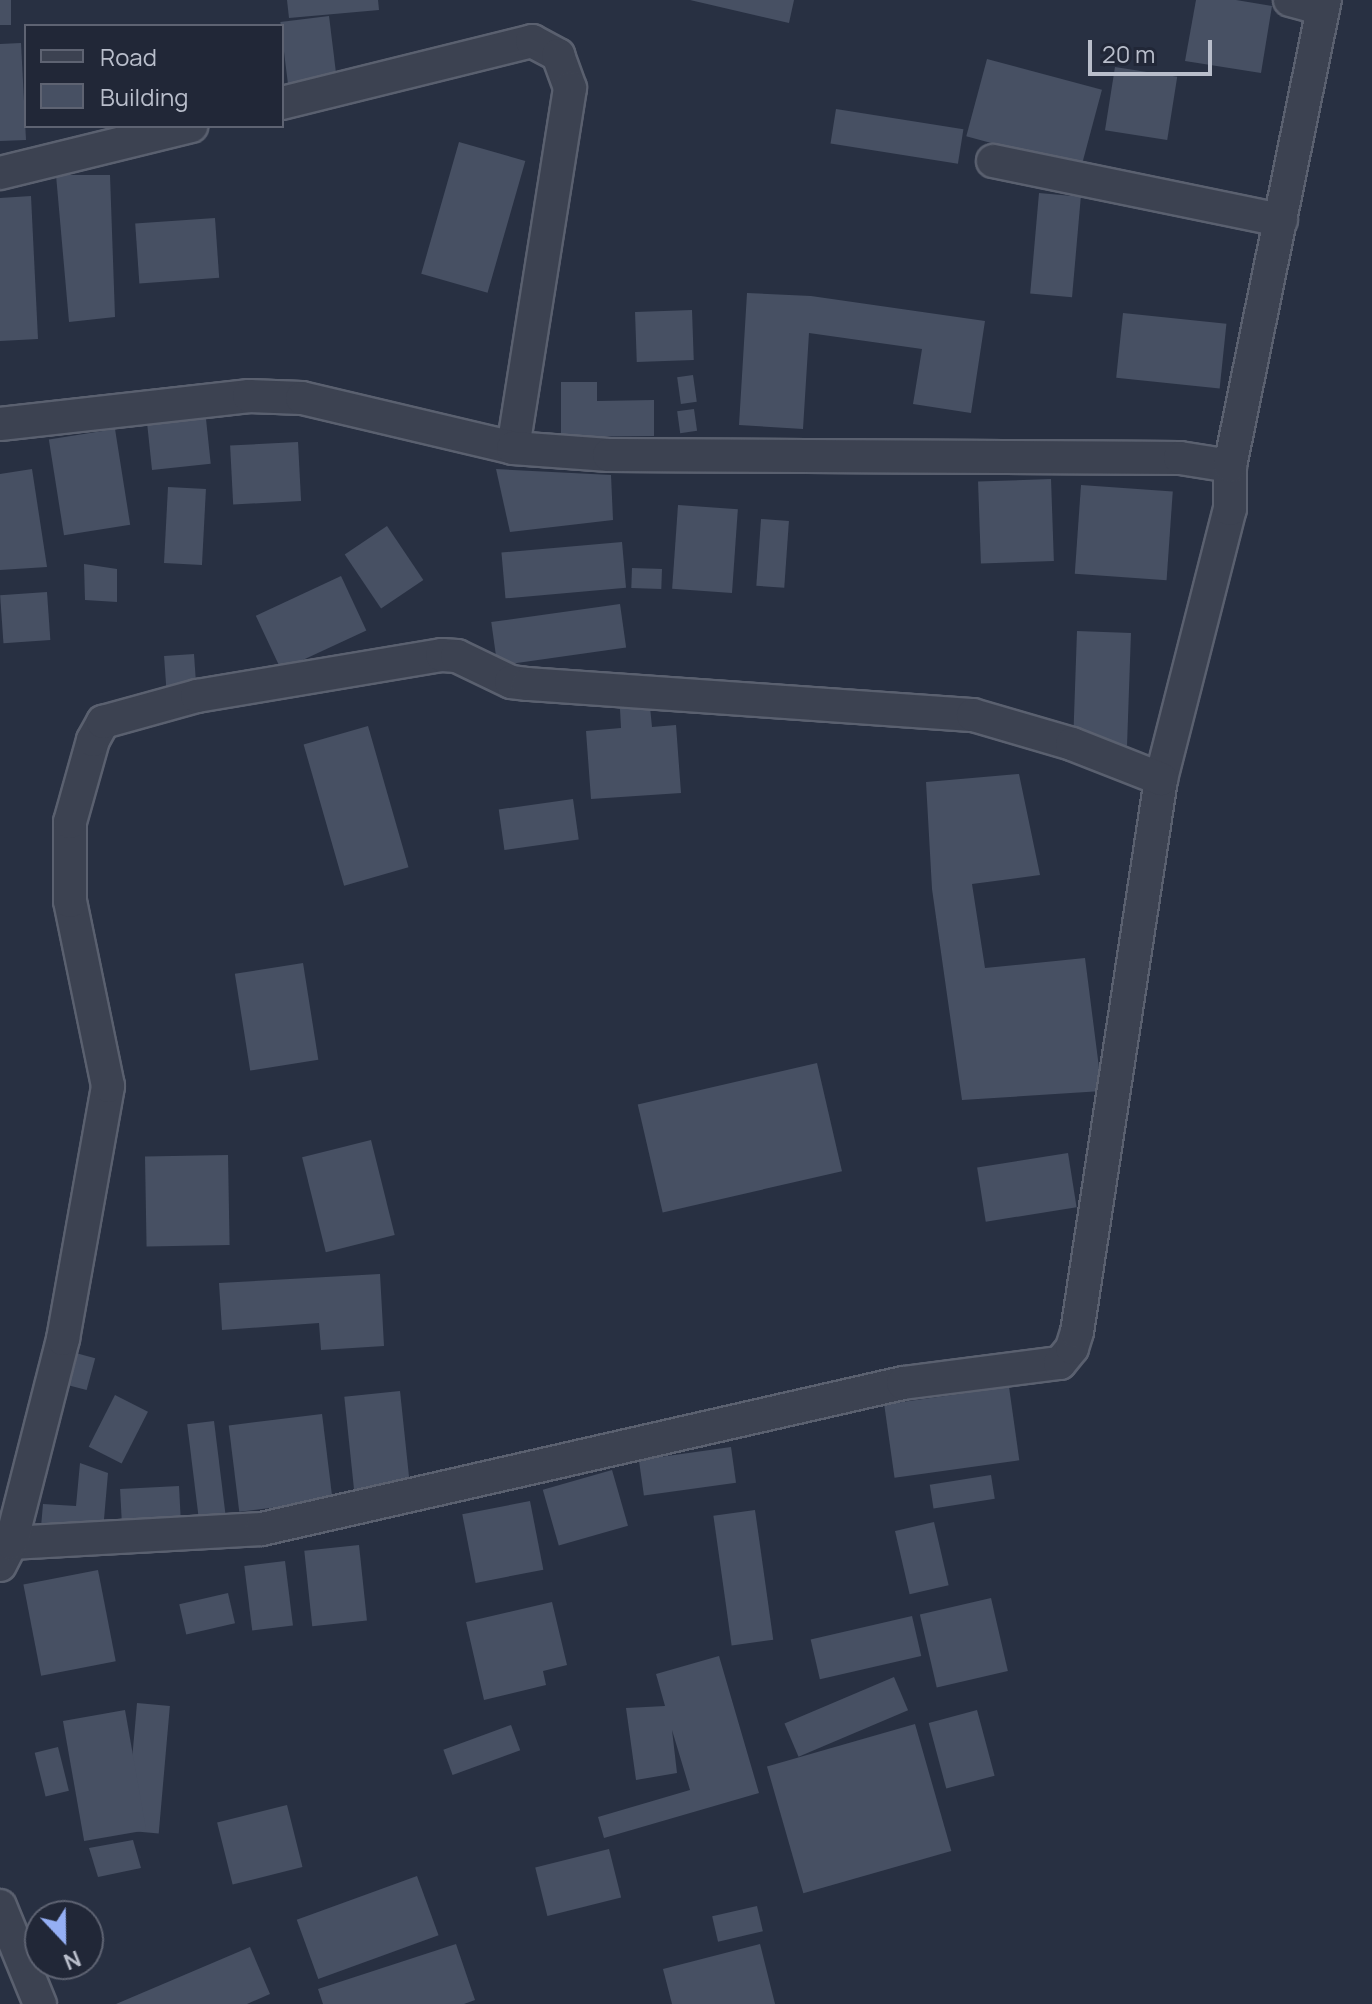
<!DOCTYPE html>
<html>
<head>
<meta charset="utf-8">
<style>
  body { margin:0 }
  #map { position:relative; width:1372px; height:2004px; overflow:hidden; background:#283042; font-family:Manrope,sans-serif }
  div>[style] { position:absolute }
  .building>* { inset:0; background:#475063; transform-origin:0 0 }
  .roads { filter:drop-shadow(2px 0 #5a606f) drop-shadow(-2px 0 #5a606f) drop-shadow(0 2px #5a606f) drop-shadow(0 -2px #5a606f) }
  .street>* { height:32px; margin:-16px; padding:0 16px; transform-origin:16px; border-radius:16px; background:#3c4251 }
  span { translate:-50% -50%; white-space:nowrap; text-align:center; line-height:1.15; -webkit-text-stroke:6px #212737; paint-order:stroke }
  .legend { position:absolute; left:24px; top:24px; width:260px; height:104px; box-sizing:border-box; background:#212737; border:2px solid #5e6372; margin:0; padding:10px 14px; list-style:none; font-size:24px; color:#b9becb }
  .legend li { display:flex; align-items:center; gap:16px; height:40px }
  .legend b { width:40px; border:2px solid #5e6372 }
  .north { position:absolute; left:24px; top:1900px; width:80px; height:80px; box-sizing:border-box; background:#212737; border:2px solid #5e6372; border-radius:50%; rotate:158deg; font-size:22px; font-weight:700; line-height:32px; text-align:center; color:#b9becb }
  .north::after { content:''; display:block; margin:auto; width:28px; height:36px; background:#95aff4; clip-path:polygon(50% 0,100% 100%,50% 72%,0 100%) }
  .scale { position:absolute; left:1088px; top:40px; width:124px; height:36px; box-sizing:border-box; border:4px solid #b9becb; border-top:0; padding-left:10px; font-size:24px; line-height:28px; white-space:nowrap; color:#b9becb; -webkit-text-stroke:6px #212737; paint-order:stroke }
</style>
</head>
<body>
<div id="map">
  <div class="building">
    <div style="left:0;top:0;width:11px;height:25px"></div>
    <div style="clip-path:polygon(287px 0,378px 0,379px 10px,289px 18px)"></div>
    <div style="clip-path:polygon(690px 0,794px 0,789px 23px)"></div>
    <div style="clip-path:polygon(1196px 0,1236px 0,1272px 6px,1261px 73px,1185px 61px)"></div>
    <div style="left:329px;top:16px;width:64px;height:49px;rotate:83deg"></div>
    <div style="clip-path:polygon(21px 43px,26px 140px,0 141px,0 44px)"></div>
    <div style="left:987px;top:59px;width:119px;height:80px;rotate:15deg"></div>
    <div style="left:1115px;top:67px;width:63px;height:64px;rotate:9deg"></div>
    <div style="left:836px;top:109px;width:129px;height:35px;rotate:9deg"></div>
    <div style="left:459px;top:142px;width:69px;height:137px;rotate:16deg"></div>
    <div style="clip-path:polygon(56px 175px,110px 175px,115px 317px,69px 322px)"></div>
    <div style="left:1039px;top:193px;width:42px;height:101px;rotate:5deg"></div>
    <div style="clip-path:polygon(31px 196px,38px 339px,0 341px,0 198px)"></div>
    <div style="left:215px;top:218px;width:60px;height:80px;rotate:86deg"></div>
    <div style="clip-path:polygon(747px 293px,811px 296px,985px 321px,971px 413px,913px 404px,922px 349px,809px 333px,803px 429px,739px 425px)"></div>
    <div style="left:692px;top:310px;width:50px;height:57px;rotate:88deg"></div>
    <div style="left:1123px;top:313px;width:104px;height:65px;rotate:6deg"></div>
    <div style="left:693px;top:375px;width:27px;height:16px;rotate:82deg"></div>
    <div style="clip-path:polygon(561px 382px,597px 382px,597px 401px,654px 400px,654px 436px,561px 437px)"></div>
    <div style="left:694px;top:409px;width:22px;height:17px;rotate:82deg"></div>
    <div style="left:206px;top:419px;width:45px;height:59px;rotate:84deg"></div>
    <div style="left:115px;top:429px;width:97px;height:67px;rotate:81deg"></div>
    <div style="left:298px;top:442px;width:59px;height:68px;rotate:87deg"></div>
    <div style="clip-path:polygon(32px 469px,47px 567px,0 570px,0 474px)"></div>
    <div style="clip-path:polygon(496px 469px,611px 475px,613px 520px,510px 532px)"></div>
    <div style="left:1051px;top:479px;width:82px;height:73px;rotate:88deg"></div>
    <div style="left:1081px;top:485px;width:92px;height:89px;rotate:4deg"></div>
    <div style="left:168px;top:487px;width:38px;height:76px;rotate:3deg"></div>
    <div style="left:678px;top:505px;width:60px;height:84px;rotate:4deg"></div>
    <div style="left:761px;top:519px;width:28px;height:67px;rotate:4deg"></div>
    <div style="left:387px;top:526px;width:65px;height:51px;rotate:56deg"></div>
    <div style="left:622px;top:542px;width:46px;height:121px;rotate:85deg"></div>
    <div style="clip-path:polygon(84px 564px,117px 569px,117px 602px,85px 600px)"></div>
    <div style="left:632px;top:568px;width:30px;height:20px;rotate:2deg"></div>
    <div style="left:341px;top:576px;width:60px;height:94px;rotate:65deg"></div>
    <div style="left:47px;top:592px;width:48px;height:47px;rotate:86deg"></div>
    <div style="left:620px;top:604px;width:44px;height:130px;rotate:82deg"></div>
    <div style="left:1077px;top:631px;width:54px;height:113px;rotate:2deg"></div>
    <div style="left:194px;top:654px;width:42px;height:30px;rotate:86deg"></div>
    <div style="clip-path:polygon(650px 707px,652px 727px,676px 725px,681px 793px,591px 799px,586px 731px,621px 728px,620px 709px)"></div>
    <div style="left:368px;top:726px;width:147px;height:67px;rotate:74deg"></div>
    <div style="clip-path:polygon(1019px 774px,1040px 875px,972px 884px,985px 968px,1085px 958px,1102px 1091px,962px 1100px,932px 889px,926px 782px)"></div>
    <div style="left:573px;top:799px;width:41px;height:75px;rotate:82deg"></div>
    <div style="left:303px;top:963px;width:98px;height:69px;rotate:81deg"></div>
    <div style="left:817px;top:1063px;width:111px;height:184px;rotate:77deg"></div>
    <div style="left:371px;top:1140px;width:98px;height:71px;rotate:76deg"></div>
    <div style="left:1068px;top:1153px;width:55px;height:92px;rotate:81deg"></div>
    <div style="left:228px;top:1155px;width:90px;height:83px;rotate:89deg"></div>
    <div style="clip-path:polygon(380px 1274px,384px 1346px,321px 1350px,319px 1323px,222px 1330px,219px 1283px)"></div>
    <div style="left:72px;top:1352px;width:24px;height:33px;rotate:15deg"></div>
    <div style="left:1009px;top:1387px;width:74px;height:126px;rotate:82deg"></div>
    <div style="left:400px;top:1391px;width:94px;height:56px;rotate:84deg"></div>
    <div style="left:115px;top:1395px;width:37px;height:58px;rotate:27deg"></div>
    <div style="left:322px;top:1414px;width:87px;height:94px;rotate:83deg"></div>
    <div style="left:214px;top:1421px;width:97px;height:27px;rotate:83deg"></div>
    <div style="left:731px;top:1447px;width:36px;height:93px;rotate:82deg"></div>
    <div style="clip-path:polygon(80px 1463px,108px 1473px,103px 1531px,41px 1527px,43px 1504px,76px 1506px)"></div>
    <div style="left:612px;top:1470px;width:58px;height:72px;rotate:74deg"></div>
    <div style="left:991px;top:1475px;width:24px;height:62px;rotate:81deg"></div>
    <div style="left:179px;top:1486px;width:38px;height:59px;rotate:87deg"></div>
    <div style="left:530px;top:1501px;width:70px;height:69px;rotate:79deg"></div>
    <div style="left:755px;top:1510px;width:131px;height:42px;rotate:82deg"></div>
    <div style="left:934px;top:1522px;width:65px;height:40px;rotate:77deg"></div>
    <div style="left:359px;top:1545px;width:76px;height:55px;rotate:84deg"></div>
    <div style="left:285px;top:1561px;width:65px;height:41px;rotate:83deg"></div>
    <div style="left:98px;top:1570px;width:93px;height:76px;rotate:79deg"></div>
    <div style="left:228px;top:1593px;width:31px;height:50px;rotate:77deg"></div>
    <div style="left:991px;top:1598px;width:75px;height:73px;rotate:77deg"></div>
    <div style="clip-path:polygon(552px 1602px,567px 1665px,543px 1671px,546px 1685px,484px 1700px,466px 1622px)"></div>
    <div style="left:912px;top:1616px;width:41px;height:104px;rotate:77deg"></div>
    <div style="clip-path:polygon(719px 1656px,759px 1793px,604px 1838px,598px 1817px,690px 1790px,672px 1730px,677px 1773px,636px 1780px,626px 1708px,665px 1706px,656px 1674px)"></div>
    <div style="left:894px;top:1677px;width:36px;height:119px;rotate:67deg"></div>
    <div style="left:137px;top:1703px;width:33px;height:128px;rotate:5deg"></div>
    <div style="left:125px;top:1710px;width:122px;height:63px;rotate:80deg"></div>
    <div style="left:977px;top:1710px;width:68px;height:50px;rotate:75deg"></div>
    <div style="left:915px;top:1724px;width:132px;height:154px;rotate:74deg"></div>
    <div style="left:511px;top:1725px;width:27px;height:72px;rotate:70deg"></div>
    <div style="left:58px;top:1747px;width:45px;height:24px;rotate:76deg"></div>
    <div style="left:287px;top:1805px;width:64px;height:72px;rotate:76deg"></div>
    <div style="clip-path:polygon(133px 1840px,141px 1868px,98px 1877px,89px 1848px)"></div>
    <div style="left:609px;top:1849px;width:50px;height:76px;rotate:76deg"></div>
    <div style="left:417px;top:1876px;width:63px;height:128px;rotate:70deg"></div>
    <div style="left:757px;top:1906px;width:26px;height:46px;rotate:77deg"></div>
    <div style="clip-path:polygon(456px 1944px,475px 2000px,464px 2004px,323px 2004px,318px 1989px)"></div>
    <div style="clip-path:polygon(760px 1944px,775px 2004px,672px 2004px,663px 1969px)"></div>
    <div style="clip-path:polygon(250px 1947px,270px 1994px,247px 2004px,116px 2004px)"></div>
  </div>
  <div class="roads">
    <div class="street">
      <div style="left:1290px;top:0;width:34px;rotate:15deg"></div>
      <div style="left:282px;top:103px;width:258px;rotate:-13.9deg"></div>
      <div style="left:532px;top:41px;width:30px;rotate:28deg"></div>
      <div style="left:558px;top:55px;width:35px;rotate:70deg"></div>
      <div style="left:570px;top:88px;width:364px;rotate:99deg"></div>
      <div style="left:993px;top:161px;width:294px;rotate:11.6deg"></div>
      <div style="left:0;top:173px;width:197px;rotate:-13.8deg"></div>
      <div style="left:0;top:424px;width:251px;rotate:-6.4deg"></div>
      <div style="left:249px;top:396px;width:53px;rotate:2.2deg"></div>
      <div style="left:302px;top:398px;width:217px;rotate:13.3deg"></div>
      <div style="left:513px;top:448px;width:96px;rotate:4.2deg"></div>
      <div style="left:609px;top:455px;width:571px;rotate:0.3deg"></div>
      <div style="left:1180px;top:458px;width:51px;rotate:9.1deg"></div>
      <div style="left:11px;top:1543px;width:251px;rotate:-3.2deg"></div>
      <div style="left:262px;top:1529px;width:657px;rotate:-12.83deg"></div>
      <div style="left:903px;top:1383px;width:158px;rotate:-7.3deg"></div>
      <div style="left:1060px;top:1363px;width:19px;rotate:-51deg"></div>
      <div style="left:1072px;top:1348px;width:17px;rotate:-73deg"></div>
      <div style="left:1077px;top:1332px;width:559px;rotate:-81.36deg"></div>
      <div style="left:1161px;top:779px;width:279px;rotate:-75.7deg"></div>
      <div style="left:1230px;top:509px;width:43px;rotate:-90deg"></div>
      <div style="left:1230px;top:466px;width:476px;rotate:-78.5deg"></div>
      <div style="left:0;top:1565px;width:25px;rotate:-63deg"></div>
      <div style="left:11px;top:1543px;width:211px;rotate:-75.7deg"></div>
      <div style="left:63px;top:1339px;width:257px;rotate:-79.9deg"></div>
      <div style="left:108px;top:1086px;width:189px;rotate:-101.6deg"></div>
      <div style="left:70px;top:901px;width:79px;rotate:-90deg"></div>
      <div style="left:70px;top:822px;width:85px;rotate:-74.3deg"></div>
      <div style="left:93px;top:740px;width:21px;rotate:-61deg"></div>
      <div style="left:103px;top:722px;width:98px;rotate:-15.5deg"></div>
      <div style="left:197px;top:696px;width:248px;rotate:-9.5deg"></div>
      <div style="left:442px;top:655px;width:15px;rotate:4deg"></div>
      <div style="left:457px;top:656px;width:60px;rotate:25.7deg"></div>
      <div style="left:511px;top:682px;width:17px;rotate:7deg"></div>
      <div style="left:528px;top:684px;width:446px;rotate:4deg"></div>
      <div style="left:973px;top:715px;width:103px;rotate:16.3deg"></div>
      <div style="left:1072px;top:744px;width:96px;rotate:21.5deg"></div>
      <div style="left:0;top:1906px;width:106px;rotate:67.8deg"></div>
    </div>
  </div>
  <ul class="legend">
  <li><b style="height:10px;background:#3c4251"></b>Road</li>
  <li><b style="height:22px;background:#475063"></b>Building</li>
  </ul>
  <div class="north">N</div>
  <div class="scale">20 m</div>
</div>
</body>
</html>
